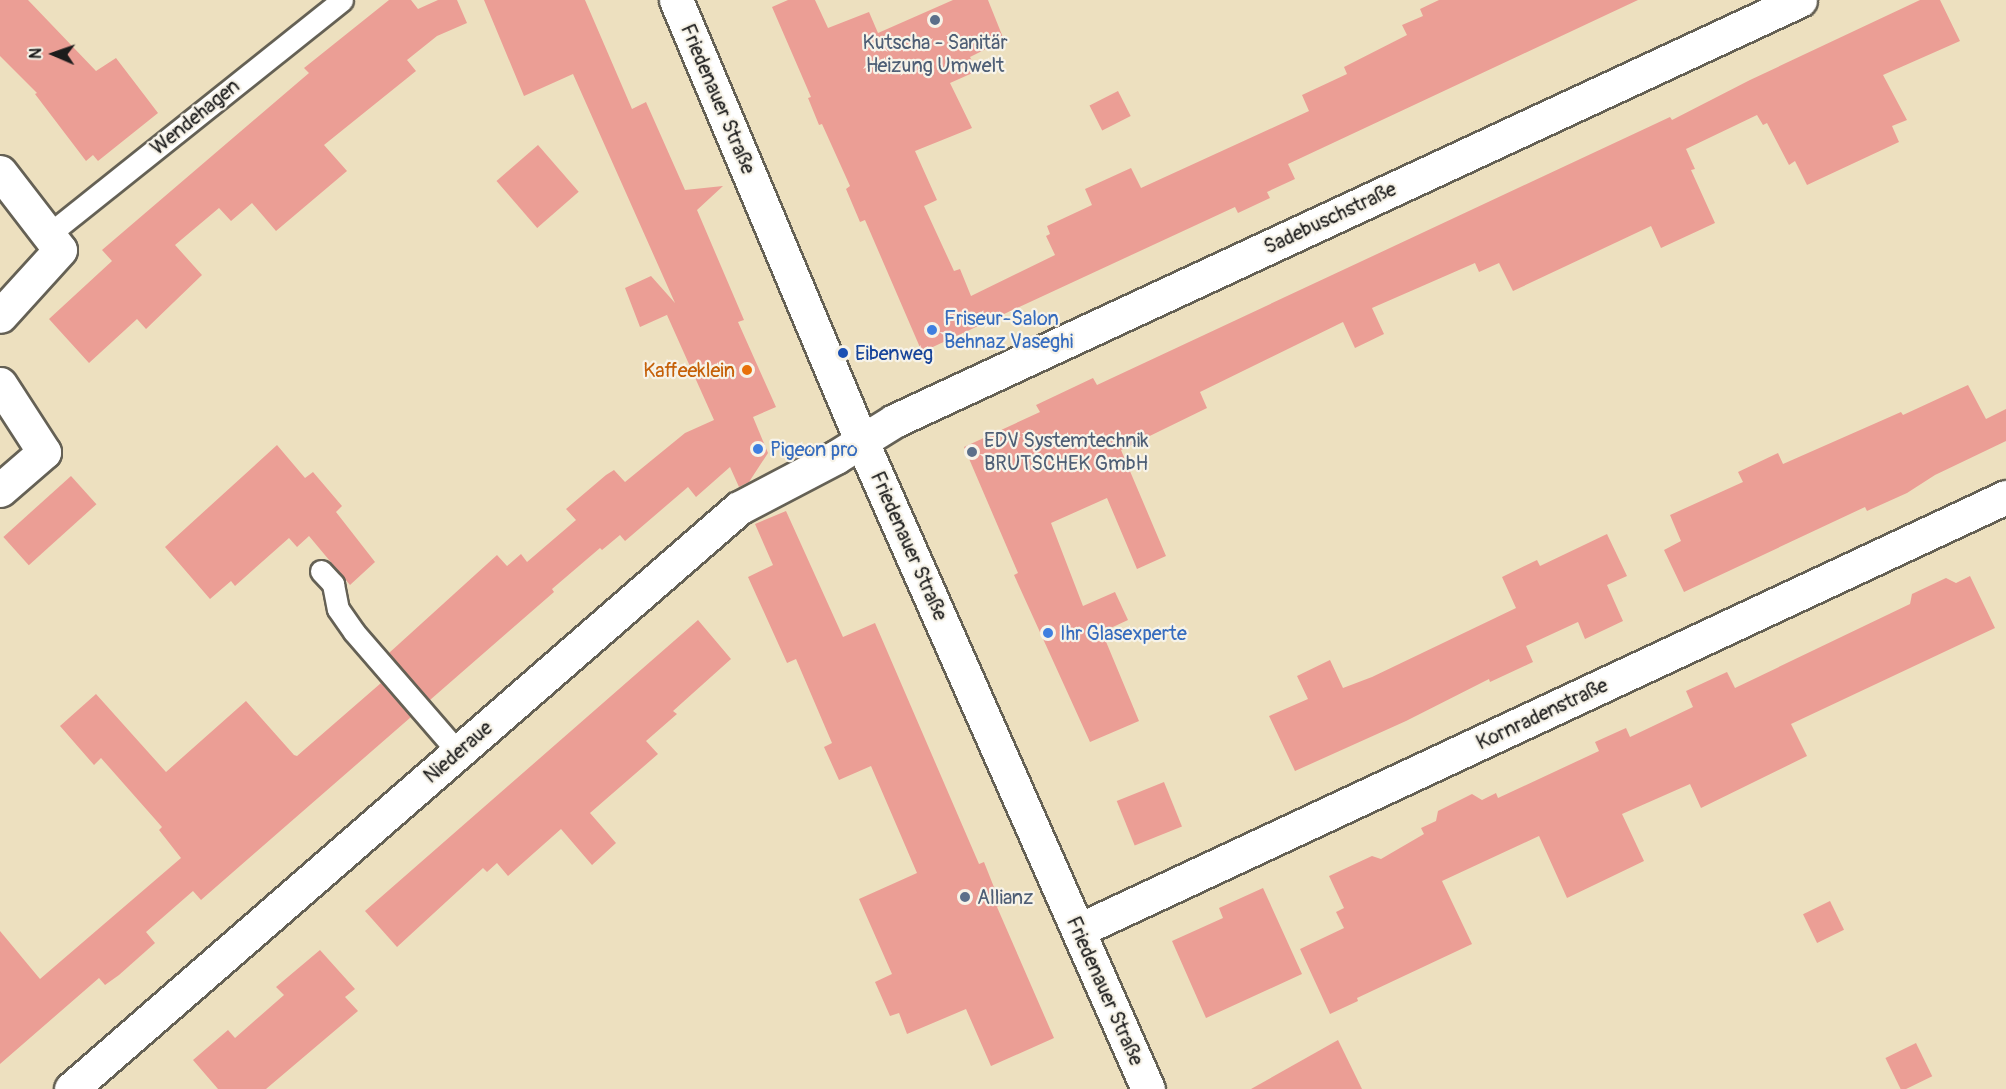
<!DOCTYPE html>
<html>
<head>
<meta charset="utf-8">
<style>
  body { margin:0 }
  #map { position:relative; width:2006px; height:1089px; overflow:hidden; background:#ede0bf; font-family:Pangolin,sans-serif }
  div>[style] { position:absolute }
  .building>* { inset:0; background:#eb9e95; transform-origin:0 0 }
  .roads { filter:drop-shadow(2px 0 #656155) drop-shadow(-2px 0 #656155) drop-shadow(0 2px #656155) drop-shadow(0 -2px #656155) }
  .lane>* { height:21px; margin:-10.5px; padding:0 10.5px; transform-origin:10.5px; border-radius:10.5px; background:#fff }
  .street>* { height:33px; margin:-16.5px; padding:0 16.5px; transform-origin:16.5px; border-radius:16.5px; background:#fff }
  .dots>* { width:16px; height:16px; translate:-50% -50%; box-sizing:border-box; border:3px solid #f7f3e8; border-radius:50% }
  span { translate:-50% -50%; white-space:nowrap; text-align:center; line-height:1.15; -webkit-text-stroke:4.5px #f7f3e8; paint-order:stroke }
  .service-label { font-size:20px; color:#4e5e75 }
  .left { translate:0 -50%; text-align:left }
  .street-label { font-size:20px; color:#1c1c1c }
  .shop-label { font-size:20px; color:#366cbe }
  .transit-label { font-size:20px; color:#164399 }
  .food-label { font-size:20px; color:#c56008 }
  .right { translate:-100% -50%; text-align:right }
  .north { position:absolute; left:24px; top:24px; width:60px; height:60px; -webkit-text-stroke:4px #f7f3e8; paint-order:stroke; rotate:272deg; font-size:16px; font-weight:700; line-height:24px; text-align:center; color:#1c1c1c }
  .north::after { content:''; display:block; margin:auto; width:21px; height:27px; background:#1c1c1c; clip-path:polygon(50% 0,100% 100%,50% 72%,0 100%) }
</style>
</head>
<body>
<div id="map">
  <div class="building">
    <div style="clip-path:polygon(0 0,28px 0,96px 71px,116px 58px,158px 113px,98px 161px,93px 155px,86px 161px,35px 94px,37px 93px,0 56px)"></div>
    <div style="clip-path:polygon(389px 0,411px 0,418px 9px,438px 0,457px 0,467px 23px,437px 36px,407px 60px,416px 71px,324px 145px,347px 171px,276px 231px,252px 203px,231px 221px,219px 208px,175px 245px,202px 275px,146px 329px,137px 319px,89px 363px,49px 319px,112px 261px,102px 250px,309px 73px,304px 68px)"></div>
    <div style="clip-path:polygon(484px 0,585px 0,632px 109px,646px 102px,685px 190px,723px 186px,697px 210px,744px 320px,738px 322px,776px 407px,753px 417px,768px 453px,749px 482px,739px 487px,730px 467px,696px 497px,688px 487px,625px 541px,620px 535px,602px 550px,600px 548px,552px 589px,554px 592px,430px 700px,389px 653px,497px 555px,507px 566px,521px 554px,527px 562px,576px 520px,566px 509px,606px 475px,614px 470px,625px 482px,685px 433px,714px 420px,667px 315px,669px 314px,640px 327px,625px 288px,651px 276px,675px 303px,573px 74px,524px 96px)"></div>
    <div style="clip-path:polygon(788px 0,815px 0,828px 28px,869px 12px,878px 33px,953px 0,988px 0,1004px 40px,970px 57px,977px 71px,950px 83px,972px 128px,915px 151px,937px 200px,924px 206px,954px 271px,960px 269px,971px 296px,1055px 255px,1046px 236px,1050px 234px,1047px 226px,1092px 205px,1085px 189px,1131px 168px,1141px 188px,1309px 111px,1302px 95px,1347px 74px,1344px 67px,1407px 35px,1402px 25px,1423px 16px,1420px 9px,1439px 0,1638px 0,1288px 164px,1295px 179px,1267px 192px,1270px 198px,1238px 213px,1235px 207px,922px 352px,865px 220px,860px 222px,846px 189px,850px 186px,822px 124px,819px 125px,808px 98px,811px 97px,772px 7px)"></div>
    <div style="clip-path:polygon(1920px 0,1940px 0,1960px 41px,1883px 75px,1907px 120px,1892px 126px,1899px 142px,1807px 185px,1795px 161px,1789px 165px,1767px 123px,1763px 125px,1757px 115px,1686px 149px,1695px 169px,1691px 170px,1715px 223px,1661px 248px,1651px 226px,1513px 291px,1499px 263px,1479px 272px,1475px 263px,1372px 308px,1384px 334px,1355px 348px,1343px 322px,1200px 392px,1207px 408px,1121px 450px,1166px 556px,1137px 569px,1107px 498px,1051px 523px,1083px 606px,1115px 592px,1128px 620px,1102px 632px,1139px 721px,1090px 742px,1014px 575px,1018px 573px,964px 447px,1040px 412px,1036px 405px,1093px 378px,1097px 385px,1670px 117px,1672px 120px,1750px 80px)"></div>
    <div style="left:1118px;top:91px;width:28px;height:32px;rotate:63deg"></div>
    <div style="left:538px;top:145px;width:62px;height:55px;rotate:49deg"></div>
    <div style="clip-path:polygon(1968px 385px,1986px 419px,2006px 409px,2006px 441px,1935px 475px,1907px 493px,1867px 511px,1865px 507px,1684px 592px,1664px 550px,1681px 541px,1670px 515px,1743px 482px,1738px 472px,1778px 453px,1783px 464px,1901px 412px,1903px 415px)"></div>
    <div style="clip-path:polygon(277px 445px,305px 478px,313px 472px,342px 506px,336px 512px,375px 562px,350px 585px,309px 536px,297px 547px,289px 538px,235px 586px,231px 581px,210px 599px,165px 547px)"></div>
    <div style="left:71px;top:476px;width:38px;height:91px;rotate:48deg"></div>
    <div style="clip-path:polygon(786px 511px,843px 637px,875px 623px,979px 864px,984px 862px,1001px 905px,997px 907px,1054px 1038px,991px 1066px,966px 1009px,907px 1034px,899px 1013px,890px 1016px,875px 982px,892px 974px,859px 899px,917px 873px,871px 766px,839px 780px,824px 747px,832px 743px,796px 659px,787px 663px,748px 577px,773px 565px,755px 524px)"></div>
    <div style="clip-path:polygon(1607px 534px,1627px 576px,1607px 585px,1623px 621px,1585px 639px,1578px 622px,1526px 646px,1533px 662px,1490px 682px,1489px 679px,1406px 721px,1295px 771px,1269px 716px,1308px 699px,1297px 676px,1330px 660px,1343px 688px,1372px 677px,1516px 608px,1502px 577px,1537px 560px,1540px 566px)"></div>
    <div style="clip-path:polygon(1970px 576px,1995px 628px,1791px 724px,1807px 756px,1701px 808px,1690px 784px,1622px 814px,1644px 861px,1567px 898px,1539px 836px,1442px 881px,1472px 944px,1357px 998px,1358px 1001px,1330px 1014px,1300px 949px,1344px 928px,1336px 912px,1344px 908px,1329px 876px,1372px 856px,1381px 859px,1424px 834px,1421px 828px,1436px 821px,1438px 811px,1472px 794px,1482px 800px,1496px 793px,1498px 798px,1599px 751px,1595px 742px,1626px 728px,1630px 737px,1693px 707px,1686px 691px,1727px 672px,1735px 688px,1910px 604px,1912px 594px,1946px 578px,1956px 583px)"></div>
    <div style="clip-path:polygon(698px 620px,731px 659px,673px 711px,677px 714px,646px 741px,658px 754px,590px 813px,616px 843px,592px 865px,561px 829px,508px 876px,497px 863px,487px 872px,483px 868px,397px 947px,365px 911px)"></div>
    <div style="clip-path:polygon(381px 683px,411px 717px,201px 900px,193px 891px,146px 932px,155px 943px,119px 975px,105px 985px,99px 978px,0 1064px,0 931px,40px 979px,181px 858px,159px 830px,162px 827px,101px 758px,94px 765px,60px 726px,96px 694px,166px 772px,246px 701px,294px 755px,297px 756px)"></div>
    <div style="left:1164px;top:782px;width:48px;height:51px;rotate:68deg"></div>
    <div style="clip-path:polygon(1263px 888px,1302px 974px,1206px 1018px,1172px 941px,1223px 918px,1219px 908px)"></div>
    <div style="left:1830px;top:901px;width:32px;height:30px;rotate:64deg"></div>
    <div style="clip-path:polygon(320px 950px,355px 989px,345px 997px,358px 1011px,266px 1089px,218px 1089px,193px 1060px,228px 1030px,235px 1038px,284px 995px,276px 987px)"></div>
    <div style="clip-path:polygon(1338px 1040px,1362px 1089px,1251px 1089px)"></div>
    <div style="left:1916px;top:1043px;width:37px;height:34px;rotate:64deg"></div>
  </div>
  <div class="roads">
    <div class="lane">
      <div style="left:48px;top:235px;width:376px;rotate:-38.6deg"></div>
      <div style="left:321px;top:571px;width:18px;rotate:47deg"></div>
      <div style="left:333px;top:584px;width:25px;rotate:79deg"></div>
      <div style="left:338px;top:609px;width:28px;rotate:55deg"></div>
      <div style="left:354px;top:632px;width:159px;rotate:49.1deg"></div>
    </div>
    <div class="street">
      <div style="left:676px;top:0;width:480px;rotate:67.2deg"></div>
      <div style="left:862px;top:442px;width:707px;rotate:66.15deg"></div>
      <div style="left:0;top:172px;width:98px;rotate:52.4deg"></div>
      <div style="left:60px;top:250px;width:89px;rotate:132.3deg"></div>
      <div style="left:0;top:384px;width:81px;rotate:57.1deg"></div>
      <div style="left:44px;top:452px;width:58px;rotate:139.2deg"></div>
      <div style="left:1079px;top:930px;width:1023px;rotate:-25.04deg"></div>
      <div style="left:71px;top:1089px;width:885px;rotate:-41.02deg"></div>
      <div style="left:739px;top:508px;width:110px;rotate:-27.7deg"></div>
      <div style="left:836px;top:457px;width:68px;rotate:-31.8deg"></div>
      <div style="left:894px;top:421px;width:999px;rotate:-24.92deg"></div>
    </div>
  </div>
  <div class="dots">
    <div style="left:935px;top:20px;background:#5c6f8a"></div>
    <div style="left:932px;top:330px;background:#3f7fe0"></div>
    <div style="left:843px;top:353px;background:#1a4fb4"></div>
    <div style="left:747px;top:370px;background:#e8710a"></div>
    <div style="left:758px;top:449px;background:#3f7fe0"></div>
    <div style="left:972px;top:452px;background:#5c6f8a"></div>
    <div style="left:1048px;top:633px;background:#3f7fe0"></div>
    <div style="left:965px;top:897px;background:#5c6f8a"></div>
  </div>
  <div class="service-label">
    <span style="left:935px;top:54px">Kutscha - Sanitär<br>Heizung Umwelt</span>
    <span class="left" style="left:984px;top:452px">EDV Systemtechnik<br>BRUTSCHEK GmbH</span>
    <span class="left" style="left:977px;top:897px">Allianz</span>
  </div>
  <div class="street-label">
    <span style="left:718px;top:99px;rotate:67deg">Friedenauer Straße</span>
    <span style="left:195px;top:117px;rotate:-39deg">Wendehagen</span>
    <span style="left:1330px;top:218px;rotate:-25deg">Sadebuschstraße</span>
    <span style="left:909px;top:546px;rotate:66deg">Friedenauer Straße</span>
    <span style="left:1542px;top:714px;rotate:-25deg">Kornradenstraße</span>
    <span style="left:458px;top:752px;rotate:-41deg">Niederaue</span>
    <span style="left:1105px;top:991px;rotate:66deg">Friedenauer Straße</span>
  </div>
  <div class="shop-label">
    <span class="left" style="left:944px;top:330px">Friseur-Salon<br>Behnaz Vaseghi</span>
    <span class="left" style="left:770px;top:449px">Pigeon pro</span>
    <span class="left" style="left:1060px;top:633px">Ihr Glasexperte</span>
  </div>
  <div class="transit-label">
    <span class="left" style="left:855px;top:353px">Eibenweg</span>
  </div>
  <div class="food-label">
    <span class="right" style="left:735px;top:370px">Kaffeeklein</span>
  </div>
  <div class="north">N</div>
</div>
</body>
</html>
